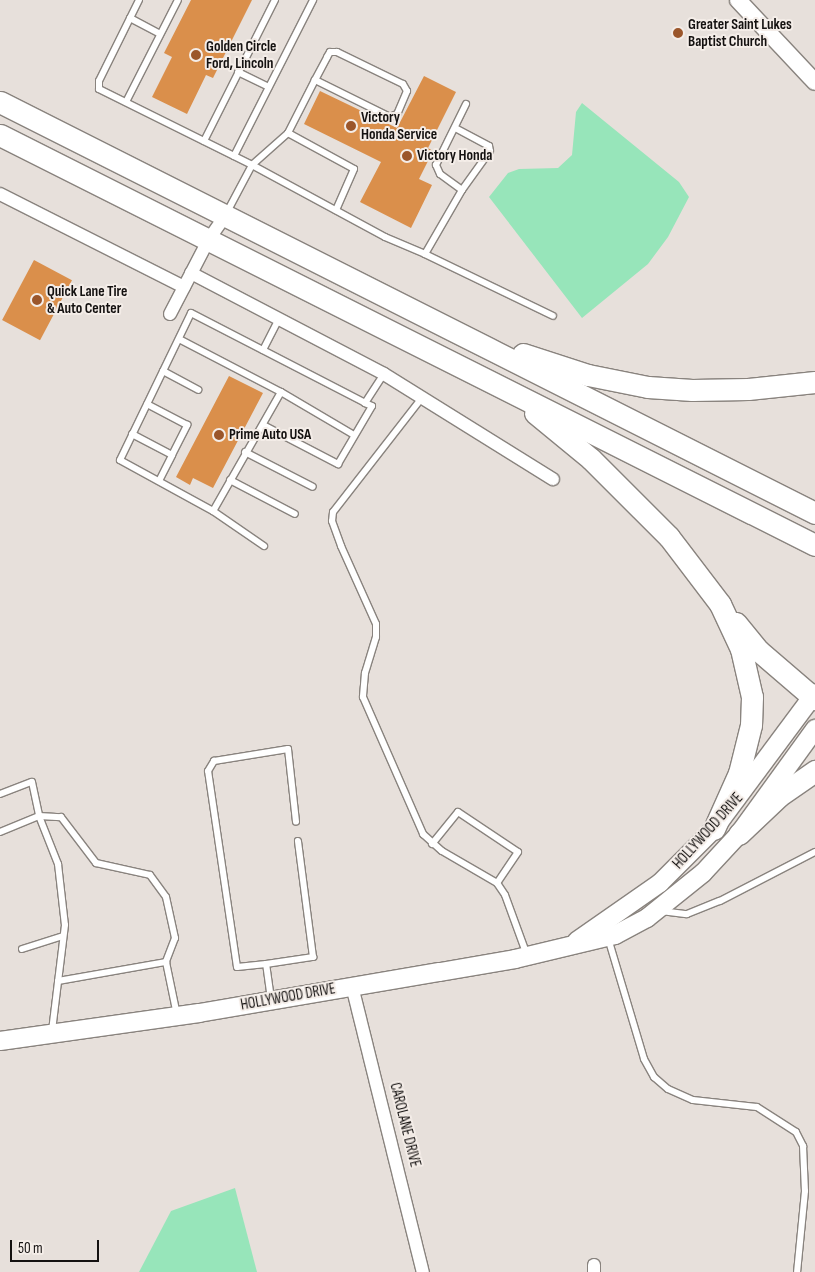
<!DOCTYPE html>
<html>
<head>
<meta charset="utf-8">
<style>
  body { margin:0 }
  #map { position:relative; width:815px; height:1272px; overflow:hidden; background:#e7e0db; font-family:"Sofia Sans Condensed",sans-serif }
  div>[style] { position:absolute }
  .green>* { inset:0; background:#97e5ba }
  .building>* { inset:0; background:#da8f4b; transform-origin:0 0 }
  .roads { filter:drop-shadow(1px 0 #89837e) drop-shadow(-1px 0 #89837e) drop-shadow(0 1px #89837e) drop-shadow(0 -1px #89837e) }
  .service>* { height:6px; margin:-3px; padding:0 3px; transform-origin:3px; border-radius:3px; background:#fff }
  .minor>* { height:12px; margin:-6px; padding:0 6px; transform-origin:6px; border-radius:6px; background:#fff }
  .tertiary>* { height:16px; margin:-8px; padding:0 8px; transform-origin:8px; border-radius:8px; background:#fff }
  .secondary>* { height:18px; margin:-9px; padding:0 9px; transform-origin:9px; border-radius:9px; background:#fff }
  .trunk>* { height:21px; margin:-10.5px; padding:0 10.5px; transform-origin:10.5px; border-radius:10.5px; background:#fff }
  .dots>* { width:14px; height:14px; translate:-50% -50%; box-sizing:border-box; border:2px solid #f4ede8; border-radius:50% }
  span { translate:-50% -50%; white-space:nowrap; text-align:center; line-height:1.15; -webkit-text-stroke:4px #f4ede8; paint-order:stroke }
  .poi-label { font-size:15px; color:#141110; font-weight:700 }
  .left { translate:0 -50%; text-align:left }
  .street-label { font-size:15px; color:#141110 }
  .scale { position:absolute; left:10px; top:1240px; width:89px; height:22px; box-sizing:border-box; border:2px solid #141110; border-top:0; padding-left:6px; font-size:15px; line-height:18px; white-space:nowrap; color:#141110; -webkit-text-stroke:4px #f4ede8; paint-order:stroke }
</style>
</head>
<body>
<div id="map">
  <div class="green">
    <div style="clip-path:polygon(582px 103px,679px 182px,689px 197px,668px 237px,648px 264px,582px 318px,489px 197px,508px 173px,519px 169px,558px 168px,572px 155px,576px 112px)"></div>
    <div style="clip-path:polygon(235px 1188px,257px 1272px,139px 1272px,171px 1211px)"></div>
  </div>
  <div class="building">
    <div style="clip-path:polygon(191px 0,252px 0,213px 78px,206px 75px,187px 114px,152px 97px,172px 57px,164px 53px)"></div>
    <div style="clip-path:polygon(424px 76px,456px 92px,428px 148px,433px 151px,419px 179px,432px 185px,411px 228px,360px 202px,381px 162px,304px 124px,320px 91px,397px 128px)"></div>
    <div style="left:34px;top:260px;width:43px;height:68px;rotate:28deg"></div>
    <div style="clip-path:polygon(229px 376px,263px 393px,213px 488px,193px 478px,190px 485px,176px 477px)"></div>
  </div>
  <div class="roads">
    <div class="service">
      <div style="left:139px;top:0;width:90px;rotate:116.3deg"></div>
      <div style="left:99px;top:81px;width:8px;rotate:90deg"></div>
      <div style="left:99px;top:89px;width:171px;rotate:26.4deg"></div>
      <div style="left:252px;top:165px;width:48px;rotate:-41.6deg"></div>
      <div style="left:288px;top:133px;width:59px;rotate:-63deg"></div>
      <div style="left:315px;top:80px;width:26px;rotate:-62deg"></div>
      <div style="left:327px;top:57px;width:6px;rotate:-59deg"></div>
      <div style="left:330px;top:52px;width:7px"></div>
      <div style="left:337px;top:52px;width:73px;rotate:25.9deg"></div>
      <div style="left:403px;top:84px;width:8px;rotate:60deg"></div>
      <div style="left:407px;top:91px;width:25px;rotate:113deg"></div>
      <div style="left:397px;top:114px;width:8px;rotate:157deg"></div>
      <div style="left:390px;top:117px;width:84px;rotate:-153.7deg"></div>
      <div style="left:130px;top:18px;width:34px;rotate:28deg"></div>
      <div style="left:238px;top:72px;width:34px;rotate:26deg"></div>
      <div style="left:126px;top:102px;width:114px;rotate:-63deg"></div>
      <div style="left:288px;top:133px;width:75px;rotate:28.6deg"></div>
      <div style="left:354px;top:169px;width:45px;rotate:113.7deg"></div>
      <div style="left:204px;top:141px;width:158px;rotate:-63.3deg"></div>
      <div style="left:234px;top:156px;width:175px;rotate:-63.1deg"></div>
      <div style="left:462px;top:190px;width:27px;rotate:-144deg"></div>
      <div style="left:440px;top:174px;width:10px;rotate:-114deg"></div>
      <div style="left:436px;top:165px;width:68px;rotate:-63.8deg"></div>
      <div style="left:226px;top:214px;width:55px;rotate:-62deg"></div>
      <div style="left:252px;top:165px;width:151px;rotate:28.4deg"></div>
      <div style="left:385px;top:237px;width:43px;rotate:23deg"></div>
      <div style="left:425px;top:254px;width:74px;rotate:-60deg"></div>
      <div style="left:462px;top:190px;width:48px;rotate:-54.3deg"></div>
      <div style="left:490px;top:151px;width:5px;rotate:-101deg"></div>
      <div style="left:489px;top:146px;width:38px;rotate:-152deg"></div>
      <div style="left:425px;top:254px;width:142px;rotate:25.8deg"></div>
      <div style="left:179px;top:339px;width:115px;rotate:27.5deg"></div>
      <div style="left:263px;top:350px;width:35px;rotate:-63deg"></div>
      <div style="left:163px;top:371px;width:40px;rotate:28deg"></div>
      <div style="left:421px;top:399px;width:143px;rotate:127.9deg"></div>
      <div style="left:333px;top:512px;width:9px;rotate:96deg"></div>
      <div style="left:332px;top:521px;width:27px;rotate:70deg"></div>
      <div style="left:341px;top:546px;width:85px;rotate:65.8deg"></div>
      <div style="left:376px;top:624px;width:13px;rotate:90deg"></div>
      <div style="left:376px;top:637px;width:38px;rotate:107deg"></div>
      <div style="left:365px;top:673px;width:24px;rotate:95deg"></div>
      <div style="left:363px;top:697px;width:150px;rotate:66.3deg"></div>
      <div style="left:423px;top:834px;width:25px;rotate:42deg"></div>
      <div style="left:442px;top:851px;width:64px;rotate:30.2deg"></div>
      <div style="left:497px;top:883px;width:14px;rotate:56deg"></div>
      <div style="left:505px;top:895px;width:64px;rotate:69.9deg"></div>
      <div style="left:263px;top:425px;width:85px;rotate:27.5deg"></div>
      <div style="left:338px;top:464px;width:67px;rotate:-59.6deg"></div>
      <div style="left:372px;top:406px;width:8px;rotate:-157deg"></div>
      <div style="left:132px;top:434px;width:45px;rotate:27.7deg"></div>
      <div style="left:172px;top:455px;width:34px;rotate:-63deg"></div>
      <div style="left:187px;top:425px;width:45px;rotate:-152.3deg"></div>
      <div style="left:354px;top:435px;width:85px;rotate:-149.5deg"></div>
      <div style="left:281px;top:392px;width:137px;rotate:119.7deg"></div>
      <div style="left:213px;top:511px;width:106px;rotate:-151.3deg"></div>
      <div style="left:120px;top:460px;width:163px;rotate:-64.2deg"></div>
      <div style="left:191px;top:313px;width:196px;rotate:27.3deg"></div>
      <div style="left:365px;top:403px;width:35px;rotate:-57deg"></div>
      <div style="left:245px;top:452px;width:76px;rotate:27.2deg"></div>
      <div style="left:230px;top:480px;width:73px;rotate:27.6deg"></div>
      <div style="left:159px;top:481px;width:29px;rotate:-63deg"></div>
      <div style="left:213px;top:511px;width:62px;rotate:34.5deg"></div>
      <div style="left:0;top:794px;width:34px;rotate:-21deg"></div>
      <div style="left:32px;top:782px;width:35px;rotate:78deg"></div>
      <div style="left:39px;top:816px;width:52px;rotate:68.4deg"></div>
      <div style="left:58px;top:864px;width:61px;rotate:83.5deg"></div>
      <div style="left:65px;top:925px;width:107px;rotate:97deg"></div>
      <div style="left:0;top:832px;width:42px;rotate:-22.3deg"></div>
      <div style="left:39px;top:816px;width:22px;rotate:3deg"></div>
      <div style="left:61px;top:817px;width:58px;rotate:52.7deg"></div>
      <div style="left:96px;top:863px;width:55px;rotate:12.5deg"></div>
      <div style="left:150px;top:875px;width:27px;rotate:54deg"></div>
      <div style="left:166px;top:897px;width:42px;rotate:77.6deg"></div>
      <div style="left:175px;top:938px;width:26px;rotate:111deg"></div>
      <div style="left:432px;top:844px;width:41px;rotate:-50.9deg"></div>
      <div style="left:458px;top:812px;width:72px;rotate:33.7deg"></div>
      <div style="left:518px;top:852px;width:37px;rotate:124deg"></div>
      <div style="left:661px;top:911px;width:26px;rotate:7deg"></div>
      <div style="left:687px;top:914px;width:35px;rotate:-22deg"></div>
      <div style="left:720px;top:901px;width:107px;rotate:-27.3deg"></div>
      <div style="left:608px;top:938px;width:126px;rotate:73.4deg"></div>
      <div style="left:644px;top:1059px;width:21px;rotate:61deg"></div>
      <div style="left:654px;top:1077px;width:18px;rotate:41deg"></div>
      <div style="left:668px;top:1089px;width:27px;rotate:24deg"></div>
      <div style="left:693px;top:1100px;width:64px;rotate:6.2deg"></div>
      <div style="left:757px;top:1107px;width:46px;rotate:32.7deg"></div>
      <div style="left:796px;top:1132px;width:16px;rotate:63deg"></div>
      <div style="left:803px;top:1146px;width:45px;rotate:87.5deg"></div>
      <div style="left:805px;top:1191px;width:81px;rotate:95.6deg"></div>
      <div style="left:22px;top:949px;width:43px;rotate:-17.6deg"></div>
      <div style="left:266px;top:964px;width:48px;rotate:-8.5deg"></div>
      <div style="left:313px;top:957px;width:117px;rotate:-97.4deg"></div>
      <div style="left:58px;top:981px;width:110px;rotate:-10deg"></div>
      <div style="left:166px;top:962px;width:54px;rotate:78.3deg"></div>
      <div style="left:271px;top:999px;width:35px;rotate:-98deg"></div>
      <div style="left:266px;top:964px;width:29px;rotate:174deg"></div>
      <div style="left:237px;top:967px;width:198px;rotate:-98.4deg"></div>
      <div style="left:208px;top:771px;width:12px;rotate:-59deg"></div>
      <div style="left:214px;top:761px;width:75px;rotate:-9.2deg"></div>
      <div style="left:288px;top:749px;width:73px;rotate:83.7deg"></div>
    </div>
    <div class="minor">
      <div style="left:0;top:194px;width:206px;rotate:26.8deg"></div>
      <div style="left:191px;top:273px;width:218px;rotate:27.6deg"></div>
      <div style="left:384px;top:374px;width:199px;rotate:31.9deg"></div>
      <div style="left:170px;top:314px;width:85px;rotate:-62.5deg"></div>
      <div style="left:209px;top:239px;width:29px;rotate:-55deg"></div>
      <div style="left:352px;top:986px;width:295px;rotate:76.1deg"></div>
      <div style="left:594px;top:1265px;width:7px;rotate:90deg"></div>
    </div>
    <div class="tertiary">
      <div style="left:738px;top:0;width:112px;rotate:46.8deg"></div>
    </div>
    <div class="secondary">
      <div style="left:577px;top:941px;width:101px;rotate:-34.9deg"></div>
      <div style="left:660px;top:883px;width:76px;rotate:-45deg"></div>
      <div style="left:714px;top:829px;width:169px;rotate:-53.4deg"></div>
      <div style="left:0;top:1041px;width:201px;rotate:-8deg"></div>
      <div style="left:199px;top:1013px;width:244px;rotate:-9.7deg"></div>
      <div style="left:440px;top:972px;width:76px;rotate:-9.8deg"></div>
      <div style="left:515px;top:959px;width:103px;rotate:-13.5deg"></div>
      <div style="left:615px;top:935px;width:36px;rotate:-28deg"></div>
      <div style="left:647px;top:918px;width:72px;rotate:-38.8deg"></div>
      <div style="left:703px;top:873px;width:53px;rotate:-47.3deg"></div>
      <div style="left:739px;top:834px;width:130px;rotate:-54.1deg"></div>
    </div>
    <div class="trunk">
      <div style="left:0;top:102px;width:913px;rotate:26.76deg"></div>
      <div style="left:0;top:135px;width:912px;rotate:26.71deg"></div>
      <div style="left:523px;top:354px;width:68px;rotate:17.9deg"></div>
      <div style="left:588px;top:375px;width:61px;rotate:11.3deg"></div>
      <div style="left:648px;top:387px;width:44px;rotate:3.9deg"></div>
      <div style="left:692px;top:390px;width:56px;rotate:-1deg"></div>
      <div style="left:748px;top:389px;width:67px;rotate:-6deg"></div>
      <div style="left:535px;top:413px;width:72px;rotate:39.4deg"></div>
      <div style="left:591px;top:459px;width:110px;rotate:45deg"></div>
      <div style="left:669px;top:537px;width:84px;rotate:52.7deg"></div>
      <div style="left:720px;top:604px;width:50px;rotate:65deg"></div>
      <div style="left:741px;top:649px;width:49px;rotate:77.1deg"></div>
      <div style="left:752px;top:697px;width:28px;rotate:92deg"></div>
      <div style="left:751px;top:725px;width:49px;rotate:104deg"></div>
      <div style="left:739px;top:773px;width:61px;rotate:114.1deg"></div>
      <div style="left:736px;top:623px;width:36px;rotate:51deg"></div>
      <div style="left:759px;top:651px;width:74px;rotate:40.6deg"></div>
      <div style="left:739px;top:834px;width:55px;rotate:-43.5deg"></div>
      <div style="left:779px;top:796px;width:44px;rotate:-34.8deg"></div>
    </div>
  </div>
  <div class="dots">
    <div style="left:678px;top:33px;background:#9b562b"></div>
    <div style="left:196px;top:55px;background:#9b562b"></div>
    <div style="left:351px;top:126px;background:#9b562b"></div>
    <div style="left:407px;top:156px;background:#9b562b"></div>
    <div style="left:37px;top:300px;background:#9b562b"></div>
    <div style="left:219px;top:435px;background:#9b562b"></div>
  </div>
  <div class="poi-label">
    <span class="left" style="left:688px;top:33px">Greater Saint Lukes<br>Baptist Church</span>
    <span class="left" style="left:206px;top:55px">Golden Circle<br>Ford, Lincoln</span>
    <span class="left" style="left:361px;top:126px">Victory<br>Honda Service</span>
    <span class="left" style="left:417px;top:156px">Victory Honda</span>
    <span class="left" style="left:47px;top:300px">Quick Lane Tire<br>&amp; Auto Center</span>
    <span class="left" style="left:229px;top:435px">Prime Auto USA</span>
  </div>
  <div class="street-label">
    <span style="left:708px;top:831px;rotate:-48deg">HOLLYWOOD DRIVE</span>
    <span style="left:288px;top:997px;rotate:-10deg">HOLLYWOOD DRIVE</span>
    <span style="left:405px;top:1125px;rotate:76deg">CAROLANE DRIVE</span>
  </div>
  <div class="scale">50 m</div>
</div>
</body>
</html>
